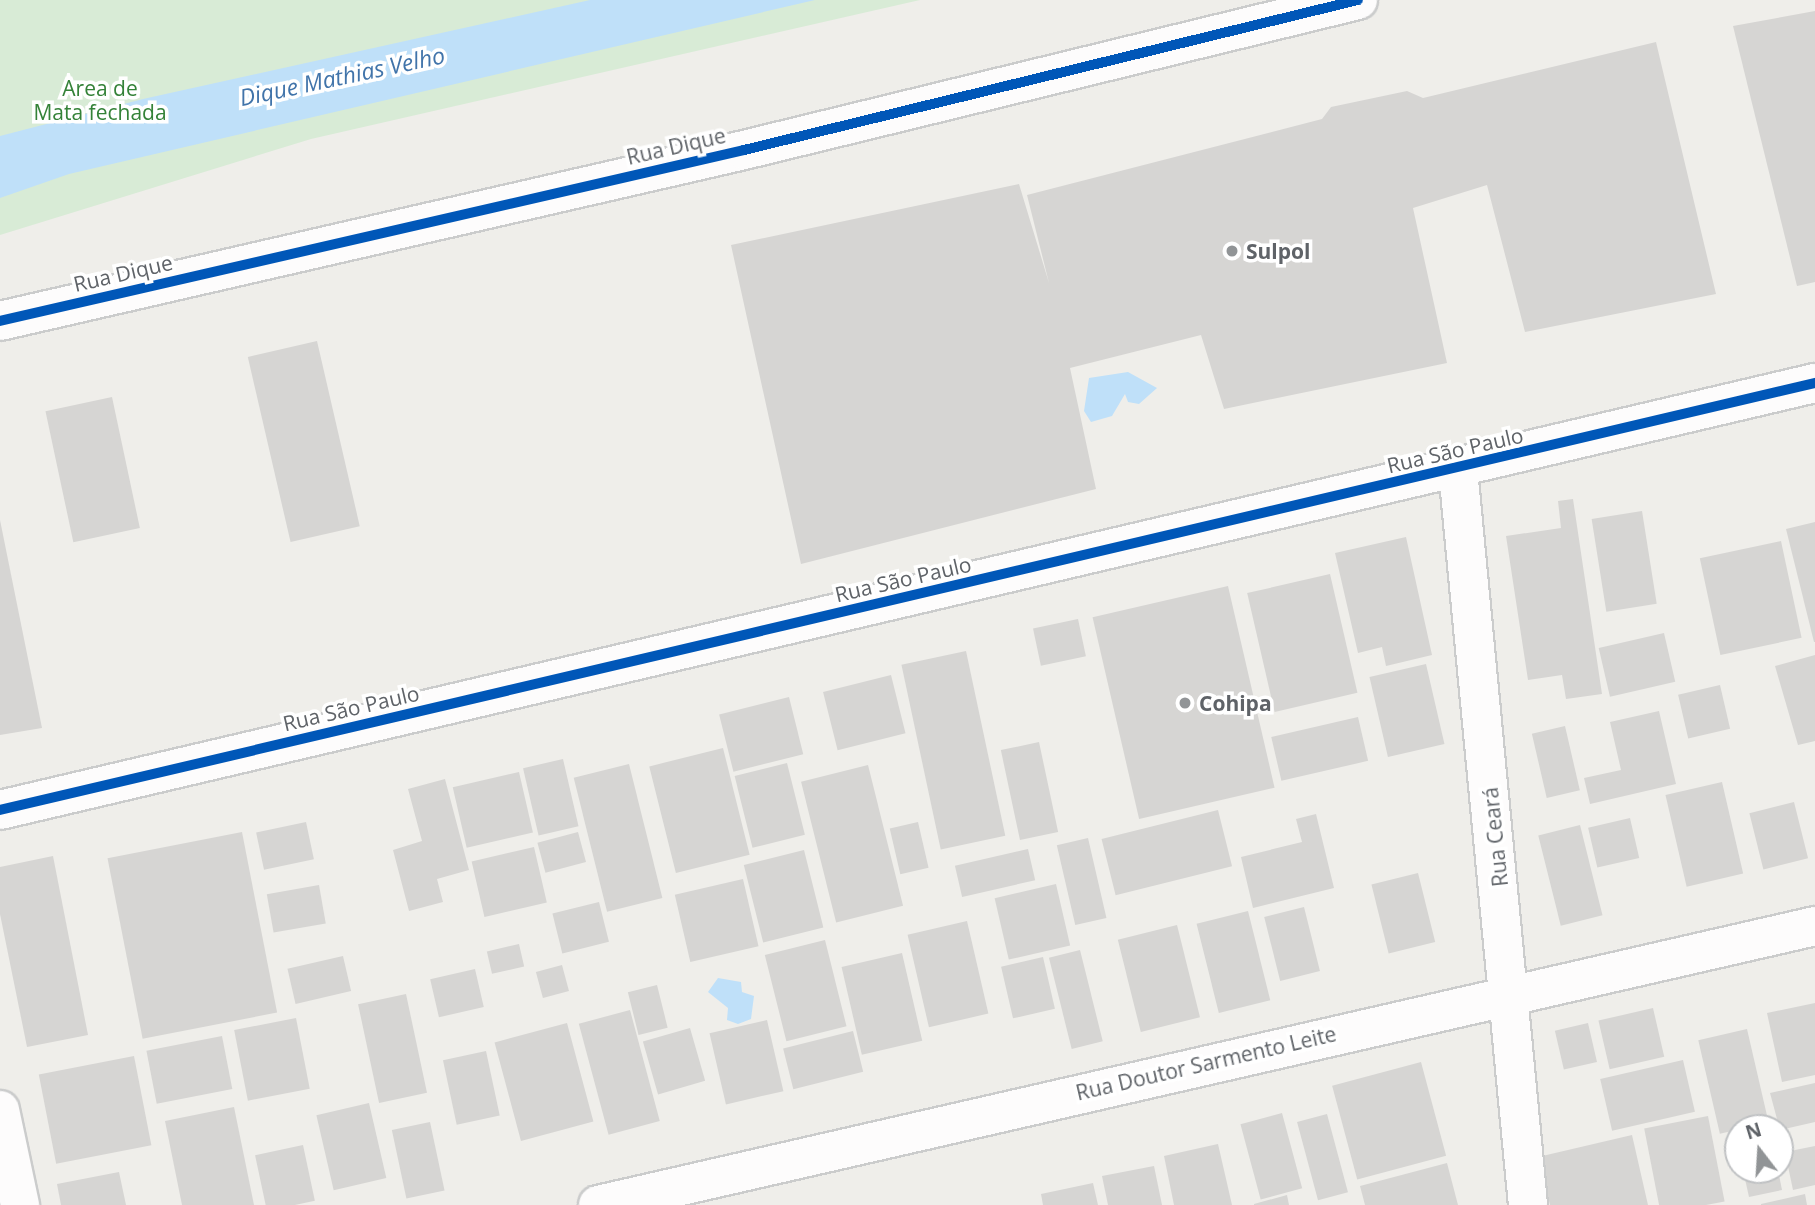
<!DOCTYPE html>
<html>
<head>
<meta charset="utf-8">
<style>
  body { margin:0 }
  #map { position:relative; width:1815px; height:1205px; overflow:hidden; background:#efeeea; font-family:"Open Sans",sans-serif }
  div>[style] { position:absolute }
  .green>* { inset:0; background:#d8ebd6 }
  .water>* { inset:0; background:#bfe0f9 }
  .building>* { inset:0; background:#d6d5d3; transform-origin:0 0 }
  .roads { filter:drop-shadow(2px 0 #cbcccc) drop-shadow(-2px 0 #cbcccc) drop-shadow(0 2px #cbcccc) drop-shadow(0 -2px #cbcccc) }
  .minor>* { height:38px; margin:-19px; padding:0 19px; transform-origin:19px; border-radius:19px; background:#fdfcfc }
  .cycleway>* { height:10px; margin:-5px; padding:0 5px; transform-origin:5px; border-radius:5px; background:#0057b8 }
  .dots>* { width:19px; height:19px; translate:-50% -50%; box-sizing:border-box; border:4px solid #fff; border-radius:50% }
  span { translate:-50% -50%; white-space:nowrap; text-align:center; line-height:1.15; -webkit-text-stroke:7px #fff; paint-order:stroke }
  .park-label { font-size:21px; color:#348238 }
  .street-label { font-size:21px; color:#5f6368 }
  .poi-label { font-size:21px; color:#5f6368; font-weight:700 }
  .left { translate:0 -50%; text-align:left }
  .water-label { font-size:23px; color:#4174aa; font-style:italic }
  .north { position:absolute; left:1724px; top:1114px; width:70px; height:70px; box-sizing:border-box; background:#fff; border:2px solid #bfc1c3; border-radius:50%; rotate:343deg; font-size:19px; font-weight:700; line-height:28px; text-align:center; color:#5f6368 }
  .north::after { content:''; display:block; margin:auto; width:24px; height:32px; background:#919496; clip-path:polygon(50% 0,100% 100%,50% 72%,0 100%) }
</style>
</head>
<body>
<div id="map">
  <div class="green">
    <div style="clip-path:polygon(0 0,920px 0,311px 139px,0 235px)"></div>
  </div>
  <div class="water">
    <div style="clip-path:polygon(590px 0,815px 0,69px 174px,0 198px,0 136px,143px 99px)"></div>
    <div style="clip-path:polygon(1128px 372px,1157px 388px,1139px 404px,1128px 402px,1125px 394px,1112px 416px,1091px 422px,1084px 411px,1089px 378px)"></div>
    <div style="clip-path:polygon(718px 978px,741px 982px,742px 992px,754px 996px,751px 1019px,738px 1024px,727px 1020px,728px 1008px,708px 992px)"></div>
  </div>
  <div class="building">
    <div style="clip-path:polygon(1815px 11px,1815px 282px,1797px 286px,1733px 26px)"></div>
    <div style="clip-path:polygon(1656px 42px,1716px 294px,1525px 332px,1487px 185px,1413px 208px,1447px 363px,1224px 409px,1201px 335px,1070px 368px,1096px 489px,801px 564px,731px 245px,1019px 184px,1049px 283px,1027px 195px,1322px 119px,1331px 107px,1407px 91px,1423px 98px)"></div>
    <div style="left:317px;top:341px;width:190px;height:71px;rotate:77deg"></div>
    <div style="left:112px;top:397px;width:134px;height:68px;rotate:78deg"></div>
    <div style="clip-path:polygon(1573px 499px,1602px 694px,1566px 699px,1562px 675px,1528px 680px,1506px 536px,1561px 528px,1558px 501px)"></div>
    <div style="left:1642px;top:511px;width:94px;height:51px;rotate:81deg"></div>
    <div style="clip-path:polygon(0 520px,42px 728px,0 735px)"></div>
    <div style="clip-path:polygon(1815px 522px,1815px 642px,1814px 642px,1786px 529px)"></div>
    <div style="clip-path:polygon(1406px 537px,1432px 655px,1386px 666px,1382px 647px,1358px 653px,1335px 553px)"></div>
    <div style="left:1781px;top:541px;width:99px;height:83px;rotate:78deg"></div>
    <div style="left:1330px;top:574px;width:122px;height:85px;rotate:77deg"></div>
    <div style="left:1228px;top:586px;width:207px;height:139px;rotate:77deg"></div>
    <div style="left:1078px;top:619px;width:38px;height:46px;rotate:78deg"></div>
    <div style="left:1664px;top:633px;width:50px;height:67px;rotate:77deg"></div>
    <div style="left:966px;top:651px;width:189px;height:66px;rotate:78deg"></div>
    <div style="clip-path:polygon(1815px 655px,1815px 741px,1798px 745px,1775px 666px)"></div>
    <div style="left:1426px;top:664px;width:82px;height:58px;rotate:77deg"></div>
    <div style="left:891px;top:675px;width:60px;height:70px;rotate:76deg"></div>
    <div style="left:1720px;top:685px;width:45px;height:43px;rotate:77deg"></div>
    <div style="left:789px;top:697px;width:59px;height:72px;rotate:76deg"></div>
    <div style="clip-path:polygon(1659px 711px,1676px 784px,1590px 804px,1584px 778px,1621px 770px,1610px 722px)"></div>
    <div style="left:1358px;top:717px;width:45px;height:89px;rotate:77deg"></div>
    <div style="left:1565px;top:726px;width:66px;height:34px;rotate:77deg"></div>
    <div style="left:1039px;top:742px;width:92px;height:39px;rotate:78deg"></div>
    <div style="left:723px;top:748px;width:110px;height:76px;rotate:76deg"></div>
    <div style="left:563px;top:759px;width:69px;height:41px;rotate:77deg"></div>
    <div style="left:787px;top:763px;width:74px;height:54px;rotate:76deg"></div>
    <div style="left:629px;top:764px;width:138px;height:57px;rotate:76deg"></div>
    <div style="left:868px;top:765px;width:145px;height:69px;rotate:76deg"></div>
    <div style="left:519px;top:772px;width:62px;height:68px;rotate:77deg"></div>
    <div style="clip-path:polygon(445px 779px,469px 870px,437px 879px,443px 902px,409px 911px,393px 850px,422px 841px,408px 789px)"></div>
    <div style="left:1722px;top:782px;width:94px;height:58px;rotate:77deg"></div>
    <div style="left:1794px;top:802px;width:58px;height:46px;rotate:76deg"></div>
    <div style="left:1218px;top:810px;width:58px;height:120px;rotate:76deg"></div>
    <div style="clip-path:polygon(1316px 814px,1334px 888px,1253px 908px,1241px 857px,1302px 842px,1296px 819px)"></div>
    <div style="left:1630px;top:818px;width:41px;height:43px;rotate:77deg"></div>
    <div style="left:306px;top:822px;width:38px;height:51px;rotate:78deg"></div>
    <div style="left:918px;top:822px;width:47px;height:29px;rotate:77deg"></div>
    <div style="left:1580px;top:825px;width:93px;height:43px;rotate:76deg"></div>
    <div style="left:242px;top:832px;width:184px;height:137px;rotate:79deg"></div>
    <div style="left:578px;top:832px;width:31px;height:42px;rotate:75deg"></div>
    <div style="left:1088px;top:838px;width:82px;height:32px;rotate:77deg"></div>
    <div style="left:534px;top:847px;width:57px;height:64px;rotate:77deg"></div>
    <div style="left:1028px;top:849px;width:32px;height:75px;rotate:77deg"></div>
    <div style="left:804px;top:850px;width:80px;height:62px;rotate:76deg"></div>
    <div style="clip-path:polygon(53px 856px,88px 1035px,27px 1047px,0 914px,0 867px)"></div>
    <div style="left:1418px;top:873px;width:71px;height:48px;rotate:76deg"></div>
    <div style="left:743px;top:879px;width:69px;height:70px;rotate:77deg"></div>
    <div style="left:1056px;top:884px;width:63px;height:63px;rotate:77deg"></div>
    <div style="left:319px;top:885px;width:39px;height:53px;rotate:80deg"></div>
    <div style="left:599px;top:902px;width:41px;height:48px;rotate:76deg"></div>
    <div style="left:1304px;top:907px;width:66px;height:41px;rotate:76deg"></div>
    <div style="left:1248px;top:911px;width:92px;height:53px;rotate:76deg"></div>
    <div style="left:967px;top:921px;width:95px;height:61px;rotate:77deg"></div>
    <div style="left:1177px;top:925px;width:95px;height:61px;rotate:76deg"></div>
    <div style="left:825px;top:940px;width:89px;height:62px;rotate:76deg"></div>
    <div style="left:519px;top:944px;width:23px;height:33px;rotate:77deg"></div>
    <div style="left:1080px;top:950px;width:94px;height:32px;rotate:76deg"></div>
    <div style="left:902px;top:953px;width:90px;height:62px;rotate:77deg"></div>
    <div style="left:343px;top:956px;width:36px;height:57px;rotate:77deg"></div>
    <div style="left:1043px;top:957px;width:53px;height:43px;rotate:77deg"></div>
    <div style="left:562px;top:965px;width:27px;height:27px;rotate:75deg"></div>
    <div style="left:475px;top:969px;width:39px;height:46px;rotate:77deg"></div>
    <div style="left:657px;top:985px;width:44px;height:30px;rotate:76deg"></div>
    <div style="left:406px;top:994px;width:101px;height:49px;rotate:78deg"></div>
    <div style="clip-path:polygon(1815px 1003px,1815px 1075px,1782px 1082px,1767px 1013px)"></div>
    <div style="left:1653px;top:1008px;width:50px;height:56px;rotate:77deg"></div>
    <div style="left:630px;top:1010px;width:115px;height:53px;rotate:75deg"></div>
    <div style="left:296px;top:1018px;width:72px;height:63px;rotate:79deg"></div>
    <div style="left:767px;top:1020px;width:73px;height:59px;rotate:77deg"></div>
    <div style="left:567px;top:1023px;width:102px;height:75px;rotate:75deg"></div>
    <div style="left:1588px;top:1023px;width:40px;height:34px;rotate:77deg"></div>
    <div style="left:690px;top:1028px;width:55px;height:49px;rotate:74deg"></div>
    <div style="left:1747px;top:1029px;width:96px;height:50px;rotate:77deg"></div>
    <div style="left:853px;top:1031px;width:42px;height:72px;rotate:76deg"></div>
    <div style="left:222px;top:1036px;width:54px;height:77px;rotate:79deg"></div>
    <div style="left:486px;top:1051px;width:66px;height:44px;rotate:78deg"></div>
    <div style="left:134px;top:1056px;width:91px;height:97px;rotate:79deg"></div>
    <div style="left:1683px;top:1060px;width:53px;height:85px;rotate:77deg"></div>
    <div style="left:1421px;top:1062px;width:97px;height:92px;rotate:75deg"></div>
    <div style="clip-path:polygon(1815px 1083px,1815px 1122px,1780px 1130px,1770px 1093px)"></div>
    <div style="left:369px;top:1103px;width:77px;height:54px;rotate:77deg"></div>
    <div style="clip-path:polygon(234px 1107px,254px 1205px,182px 1205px,165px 1121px)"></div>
    <div style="left:1282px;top:1113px;width:78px;height:43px;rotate:75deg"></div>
    <div style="left:1327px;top:1114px;width:81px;height:31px;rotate:75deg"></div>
    <div style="left:1708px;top:1116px;width:87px;height:65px;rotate:79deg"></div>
    <div style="left:430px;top:1122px;width:70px;height:39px;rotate:78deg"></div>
    <div style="clip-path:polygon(1632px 1135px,1648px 1205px,1550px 1205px,1538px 1157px)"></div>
    <div style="clip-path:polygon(1218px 1144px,1232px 1205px,1174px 1205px,1164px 1156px)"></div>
    <div style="left:303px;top:1145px;width:57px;height:49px;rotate:78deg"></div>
    <div style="clip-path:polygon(1815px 1146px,1815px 1185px,1793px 1190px,1785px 1152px)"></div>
    <div style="clip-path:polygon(1447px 1163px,1458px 1205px,1365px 1205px,1360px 1186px)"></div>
    <div style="clip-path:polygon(1154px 1166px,1162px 1205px,1108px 1205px,1102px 1176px)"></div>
    <div style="clip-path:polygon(1743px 1170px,1778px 1170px,1782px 1190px,1749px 1197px)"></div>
    <div style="clip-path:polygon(119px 1172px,126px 1205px,61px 1205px,57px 1184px)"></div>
    <div style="clip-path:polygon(1093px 1183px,1098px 1205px,1043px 1205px,1041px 1194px)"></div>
    <div style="clip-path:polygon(1805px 1194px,1807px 1205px,1761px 1205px,1761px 1204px)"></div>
    <div style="clip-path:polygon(1287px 1195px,1289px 1205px,1254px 1205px,1254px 1204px)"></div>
  </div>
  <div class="roads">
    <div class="minor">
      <div style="left:0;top:321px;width:763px;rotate:-12.94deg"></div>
      <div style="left:744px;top:150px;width:632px;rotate:-13.73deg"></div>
      <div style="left:1458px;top:470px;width:738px;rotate:84.56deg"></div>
      <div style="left:0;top:810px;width:1865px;rotate:-13.24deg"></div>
      <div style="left:0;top:1110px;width:97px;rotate:78.1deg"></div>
      <div style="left:598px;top:1205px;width:1249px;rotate:-12.91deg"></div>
    </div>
  </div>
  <div class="cycleway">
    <div style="left:0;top:321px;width:763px;rotate:-12.94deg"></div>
    <div style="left:744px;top:150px;width:632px;rotate:-13.73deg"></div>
    <div style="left:0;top:810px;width:1865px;rotate:-13.24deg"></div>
  </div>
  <div class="dots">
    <div style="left:1232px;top:251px;background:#919496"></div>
    <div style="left:1185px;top:703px;background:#919496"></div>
  </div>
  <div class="park-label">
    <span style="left:100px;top:100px">Area de<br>Mata fechada</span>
  </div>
  <div class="street-label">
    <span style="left:676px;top:146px;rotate:-13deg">Rua Dique</span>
    <span style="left:123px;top:273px;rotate:-13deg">Rua Dique</span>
    <span style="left:1455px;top:450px;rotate:-13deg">Rua São Paulo</span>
    <span style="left:903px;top:579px;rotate:-13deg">Rua São Paulo</span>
    <span style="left:351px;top:708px;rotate:-13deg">Rua São Paulo</span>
    <span style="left:1495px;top:837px;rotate:-96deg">Rua Ceará</span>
    <span style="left:1206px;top:1063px;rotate:-13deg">Rua Doutor Sarmento Leite</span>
  </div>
  <div class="poi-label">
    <span class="left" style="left:1246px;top:251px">Sulpol</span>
    <span class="left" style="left:1199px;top:703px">Cohipa</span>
  </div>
  <div class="water-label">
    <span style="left:342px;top:76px;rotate:-12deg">Dique Mathias Velho</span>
  </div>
  <div class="north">N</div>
</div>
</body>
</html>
